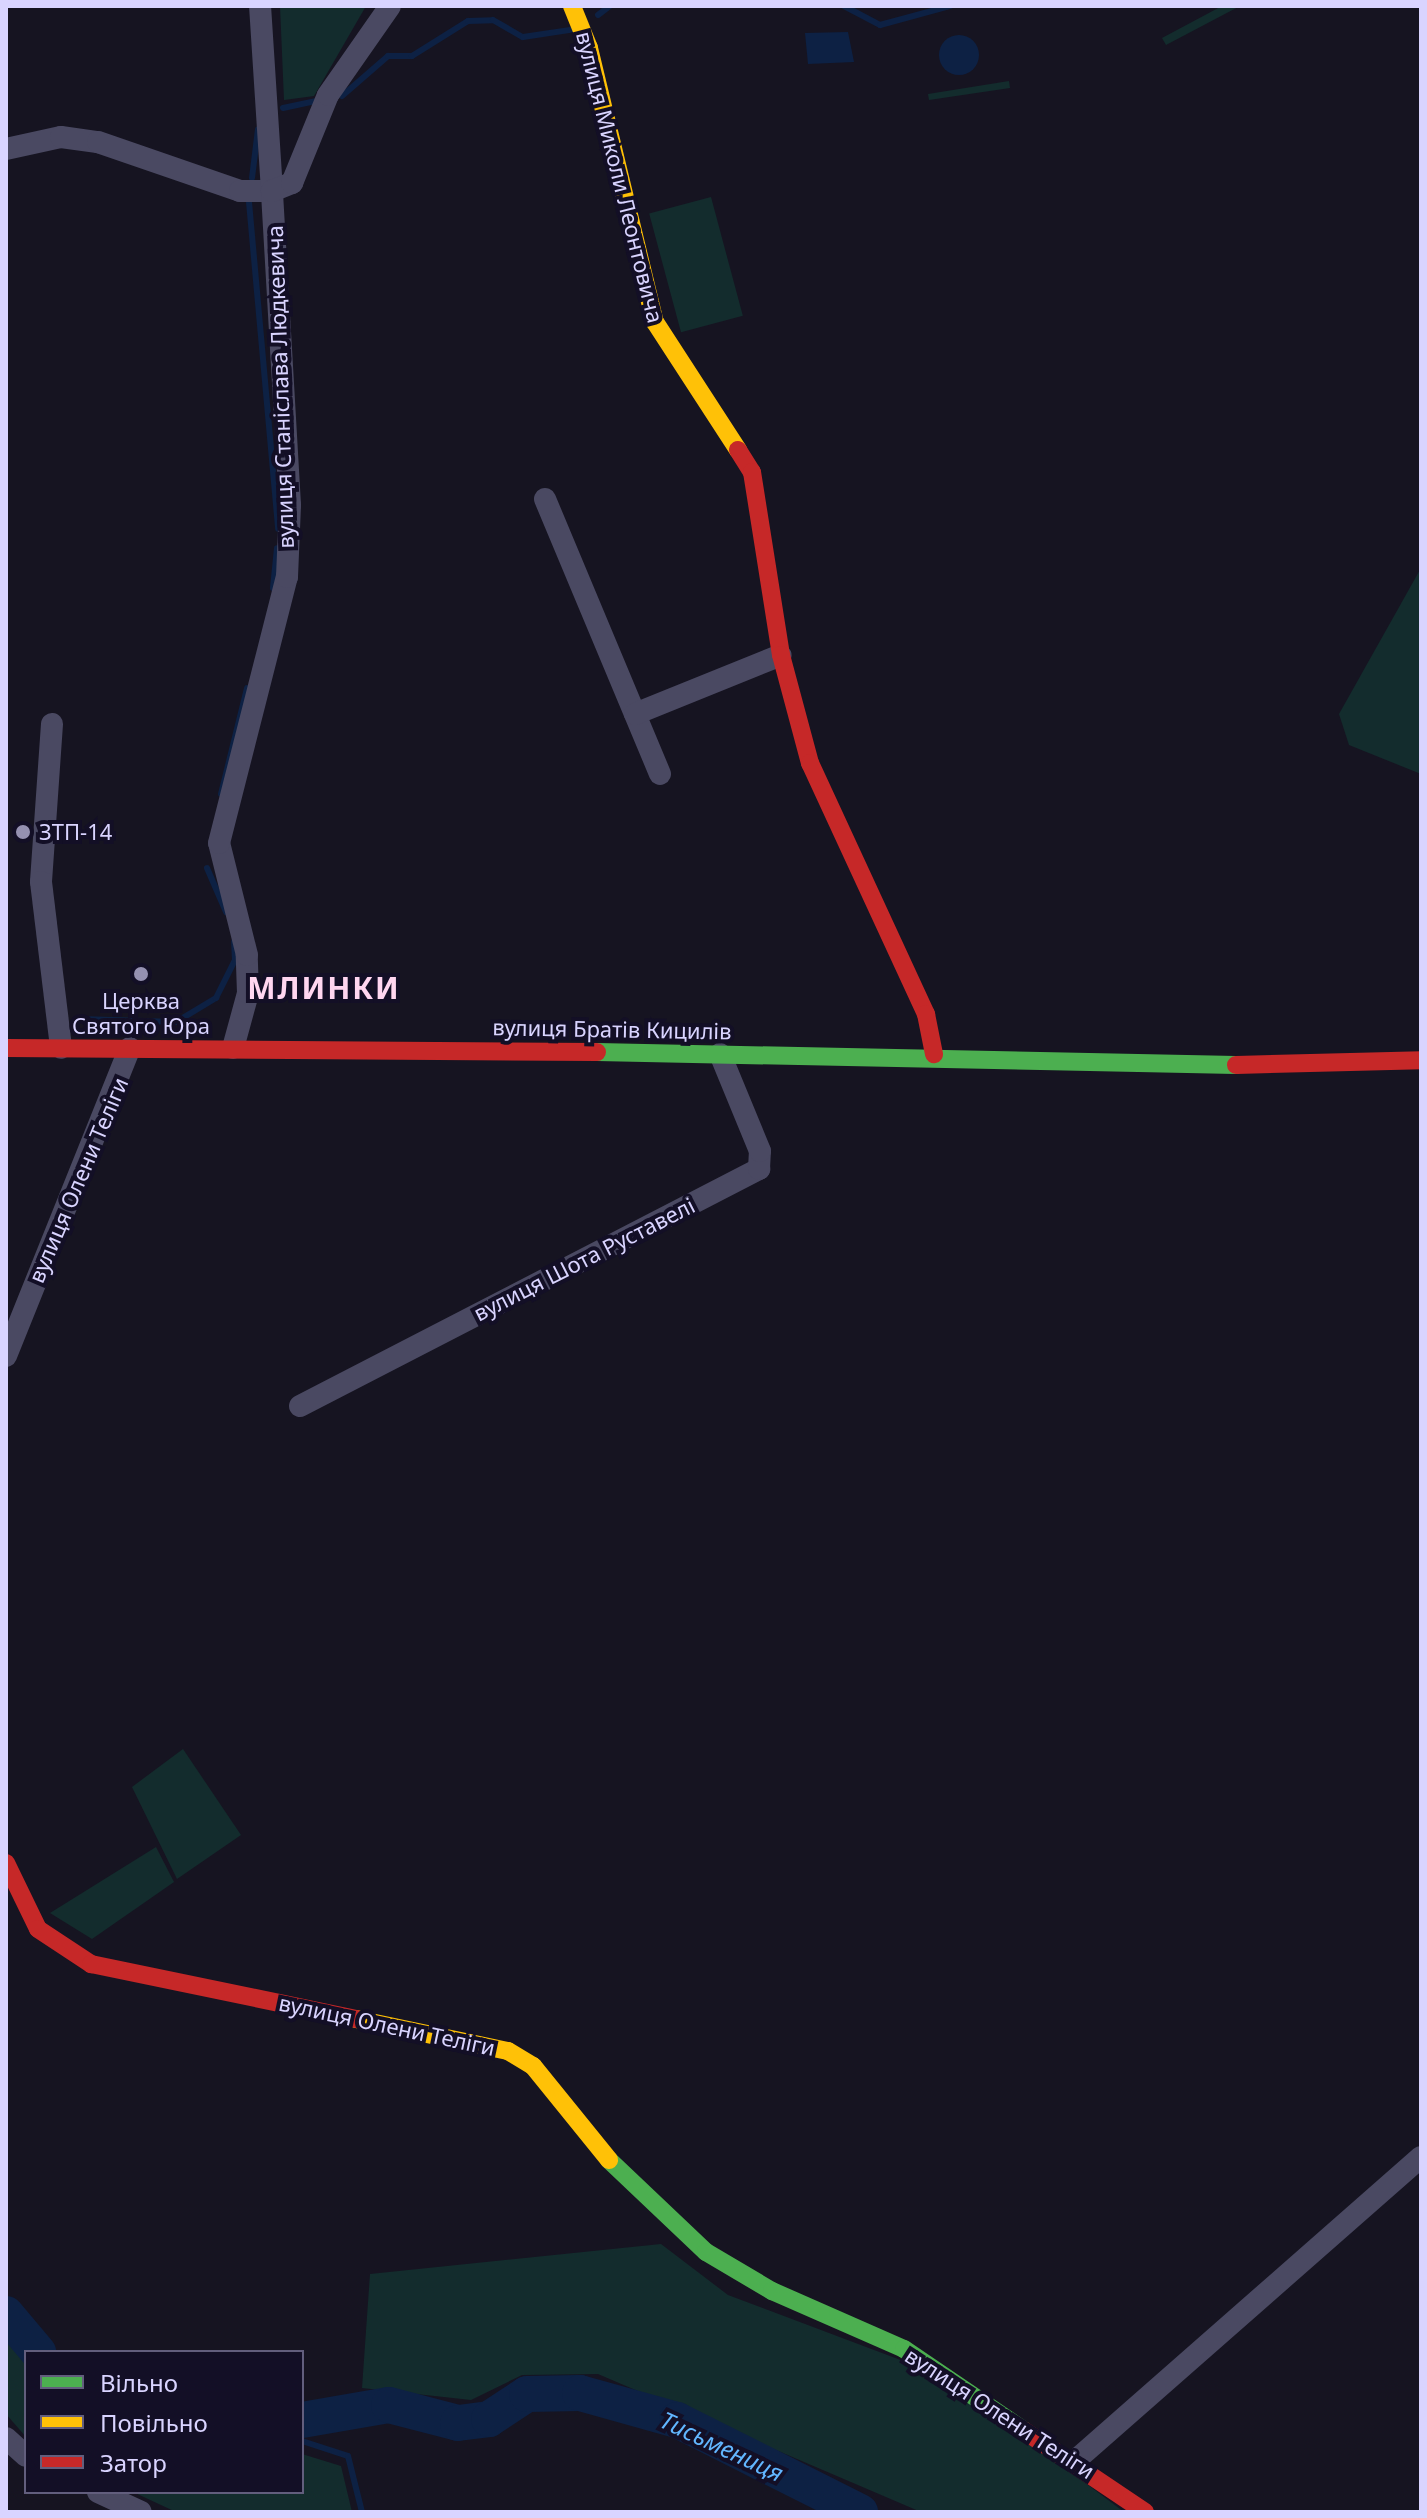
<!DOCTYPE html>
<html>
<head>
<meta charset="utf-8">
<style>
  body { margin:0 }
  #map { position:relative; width:1427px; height:2518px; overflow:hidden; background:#161421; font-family:"Noto Sans",sans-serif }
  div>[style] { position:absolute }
  .green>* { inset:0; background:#132c2d; transform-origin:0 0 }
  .water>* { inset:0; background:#0d2144 }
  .round { border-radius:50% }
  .stream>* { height:6px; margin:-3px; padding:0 3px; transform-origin:3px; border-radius:3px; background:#0d2144 }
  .river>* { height:36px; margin:-18px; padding:0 18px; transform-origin:18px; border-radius:18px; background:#0d2144 }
  .street>* { height:22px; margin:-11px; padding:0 11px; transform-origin:11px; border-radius:11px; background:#4a4962 }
  .fast>* { height:18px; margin:-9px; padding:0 9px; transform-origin:9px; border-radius:9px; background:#4caf50 }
  .slow>* { height:18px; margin:-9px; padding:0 9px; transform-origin:9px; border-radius:9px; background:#ffc107 }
  .jam>* { height:18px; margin:-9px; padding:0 9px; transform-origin:9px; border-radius:9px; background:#c62828 }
  .dots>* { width:22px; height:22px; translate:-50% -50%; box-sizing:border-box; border:4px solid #130f26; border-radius:50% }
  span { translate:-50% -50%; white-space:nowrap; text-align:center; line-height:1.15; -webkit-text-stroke:8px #130f26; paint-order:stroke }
  .street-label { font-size:22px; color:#d9d4ff }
  .poi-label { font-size:22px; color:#d9d4ff }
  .left { translate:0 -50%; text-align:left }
  .water-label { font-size:24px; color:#62b6ff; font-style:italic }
  .district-label { font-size:30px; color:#ffd6f0; font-weight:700; letter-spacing:2px }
  .frame { position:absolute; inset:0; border:8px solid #d9d4ff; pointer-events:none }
  .legend { position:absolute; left:24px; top:2350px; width:280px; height:144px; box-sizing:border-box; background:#130f26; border:2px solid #625e7d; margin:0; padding:10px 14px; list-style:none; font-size:24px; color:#d9d4ff }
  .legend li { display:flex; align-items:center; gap:16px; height:40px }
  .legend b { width:40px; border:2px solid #625e7d }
</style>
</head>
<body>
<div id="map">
  <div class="green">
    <div style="clip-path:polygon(280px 6px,366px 6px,314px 96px,284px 100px)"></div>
    <div style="clip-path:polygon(1222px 6px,1240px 6px,1166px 45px,1162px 38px)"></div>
    <div style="clip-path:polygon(1009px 81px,1010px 88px,929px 100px,928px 94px)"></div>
    <div style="left:711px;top:197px;width:123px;height:64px;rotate:75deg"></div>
    <div style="clip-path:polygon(1421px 568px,1421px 774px,1349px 745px,1339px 714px)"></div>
    <div style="clip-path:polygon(183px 1749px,241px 1835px,177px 1879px,132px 1787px)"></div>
    <div style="clip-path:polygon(156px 1847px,174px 1882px,92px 1939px,50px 1913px)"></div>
    <div style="clip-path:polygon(661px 2244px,728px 2295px,943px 2376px,1124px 2512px,921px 2512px,598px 2374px,522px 2375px,471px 2400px,362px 2388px,370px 2274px)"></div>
    <div style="clip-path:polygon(6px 2332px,26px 2356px,26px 2437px,6px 2414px)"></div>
    <div style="clip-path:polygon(302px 2454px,341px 2466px,352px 2512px,176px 2512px,133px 2492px,302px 2492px)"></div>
  </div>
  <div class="water">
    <div style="clip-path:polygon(848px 32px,854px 62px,808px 64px,805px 33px)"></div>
    <div class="round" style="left:939px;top:35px;width:40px;height:40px"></div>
  </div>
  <div class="stream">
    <div style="left:844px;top:6px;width:41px;rotate:27.8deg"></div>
    <div style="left:880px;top:25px;width:73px;rotate:-15.2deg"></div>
    <div style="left:598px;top:15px;width:15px;rotate:-37deg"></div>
    <div style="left:342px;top:96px;width:61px;rotate:-41deg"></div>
    <div style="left:388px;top:56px;width:24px"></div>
    <div style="left:412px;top:56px;width:66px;rotate:-32deg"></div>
    <div style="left:468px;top:21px;width:25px;rotate:-2deg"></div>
    <div style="left:493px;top:20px;width:34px;rotate:30deg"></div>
    <div style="left:523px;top:37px;width:48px;rotate:-8.5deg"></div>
    <div style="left:283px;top:108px;width:33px;rotate:-12deg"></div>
    <div style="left:252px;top:178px;width:49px;rotate:-83deg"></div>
    <div style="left:249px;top:202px;width:328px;rotate:84.9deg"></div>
    <div style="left:273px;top:588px;width:40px;rotate:-84.3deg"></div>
    <div style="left:221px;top:794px;width:109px;rotate:-76.2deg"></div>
    <div style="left:207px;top:868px;width:48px;rotate:66.6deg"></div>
    <div style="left:80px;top:1019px;width:96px;rotate:1.8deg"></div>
    <div style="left:176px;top:1022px;width:47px;rotate:-31deg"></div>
    <div style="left:216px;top:998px;width:42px;rotate:-63.4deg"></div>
    <div style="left:235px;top:960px;width:18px;rotate:-93deg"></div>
    <div style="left:302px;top:2441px;width:48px;rotate:18.1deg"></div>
    <div style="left:348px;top:2456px;width:58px;rotate:76deg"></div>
  </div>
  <div class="river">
    <div style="left:6px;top:2314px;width:50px;rotate:49.9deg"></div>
    <div style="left:302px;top:2420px;width:88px;rotate:-9.8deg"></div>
    <div style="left:389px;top:2405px;width:71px;rotate:14.6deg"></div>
    <div style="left:458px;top:2423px;width:31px;rotate:-7deg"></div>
    <div style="left:489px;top:2419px;width:45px;rotate:-33.3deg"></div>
    <div style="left:527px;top:2394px;width:53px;rotate:-1.1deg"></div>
    <div style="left:580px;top:2393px;width:101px;rotate:15.6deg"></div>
    <div style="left:677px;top:2420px;width:205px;rotate:26.7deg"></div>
  </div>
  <div class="street">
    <div style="left:6px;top:149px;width:56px;rotate:-12.3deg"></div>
    <div style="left:61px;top:137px;width:37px;rotate:8deg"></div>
    <div style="left:98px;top:142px;width:150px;rotate:19deg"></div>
    <div style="left:240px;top:191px;width:32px"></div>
    <div style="left:272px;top:191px;width:185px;rotate:-93.7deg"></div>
    <div style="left:545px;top:499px;width:298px;rotate:67.3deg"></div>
    <div style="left:635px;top:714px;width:157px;rotate:-22deg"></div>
    <div style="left:52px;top:724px;width:158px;rotate:94deg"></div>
    <div style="left:41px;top:882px;width:167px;rotate:83.1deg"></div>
    <div style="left:233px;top:1048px;width:57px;rotate:-74.7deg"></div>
    <div style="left:248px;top:993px;width:38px;rotate:-92deg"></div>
    <div style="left:247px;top:955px;width:115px;rotate:-104deg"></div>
    <div style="left:219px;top:843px;width:275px;rotate:-75.7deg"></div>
    <div style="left:287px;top:577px;width:72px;rotate:-87.6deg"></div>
    <div style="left:290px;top:505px;width:315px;rotate:-93.3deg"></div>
    <div style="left:272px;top:191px;width:22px;rotate:-22deg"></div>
    <div style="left:292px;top:183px;width:95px;rotate:-67.8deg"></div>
    <div style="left:328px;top:95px;width:108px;rotate:-55.1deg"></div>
    <div style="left:6px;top:1356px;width:332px;rotate:-68.1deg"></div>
    <div style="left:300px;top:1406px;width:517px;rotate:-27.31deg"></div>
    <div style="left:759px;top:1169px;width:18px;rotate:-87deg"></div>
    <div style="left:760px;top:1151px;width:105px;rotate:-112.4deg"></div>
    <div style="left:6px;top:2438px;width:27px;rotate:42deg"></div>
    <div style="left:1076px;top:2460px;width:459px;rotate:-41.3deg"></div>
    <div style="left:98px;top:2492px;width:47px;rotate:24.9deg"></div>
  </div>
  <div class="fast">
    <div style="left:597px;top:1052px;width:639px;rotate:1.17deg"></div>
    <div style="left:609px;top:2160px;width:134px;rotate:43.5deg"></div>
    <div style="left:706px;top:2252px;width:77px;rotate:30.6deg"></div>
    <div style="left:772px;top:2291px;width:144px;rotate:23.7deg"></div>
    <div style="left:904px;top:2349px;width:144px;rotate:34.2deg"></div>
  </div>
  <div class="slow">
    <div style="left:572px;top:6px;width:45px;rotate:68deg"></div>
    <div style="left:589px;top:48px;width:282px;rotate:76.5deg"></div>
    <div style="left:655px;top:322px;width:153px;rotate:57deg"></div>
    <div style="left:356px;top:2019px;width:155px;rotate:11.9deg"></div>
    <div style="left:508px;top:2051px;width:29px;rotate:31deg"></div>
    <div style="left:533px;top:2066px;width:121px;rotate:51deg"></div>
  </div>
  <div class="jam">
    <div style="left:738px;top:450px;width:26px;rotate:58deg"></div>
    <div style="left:752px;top:472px;width:185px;rotate:81deg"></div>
    <div style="left:781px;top:655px;width:112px;rotate:75deg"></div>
    <div style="left:810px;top:763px;width:277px;rotate:65.2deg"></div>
    <div style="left:926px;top:1014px;width:41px;rotate:78.7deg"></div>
    <div style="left:6px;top:1048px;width:591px;rotate:0.39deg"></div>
    <div style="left:1236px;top:1065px;width:185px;rotate:-1.5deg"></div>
    <div style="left:6px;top:1863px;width:73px;rotate:64.1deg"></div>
    <div style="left:38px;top:1929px;width:64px;rotate:33.4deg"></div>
    <div style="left:91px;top:1964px;width:271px;rotate:11.7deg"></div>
    <div style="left:1023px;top:2430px;width:147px;rotate:33.9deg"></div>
  </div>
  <div class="dots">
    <div style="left:23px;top:832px;background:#9591b1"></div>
    <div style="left:141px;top:974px;background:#9591b1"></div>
  </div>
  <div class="street-label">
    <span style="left:620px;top:177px;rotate:76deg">вулиця Миколи Леонтовича</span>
    <span style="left:280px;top:387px;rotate:-92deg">вулиця Станіслава Людкевича</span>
    <span style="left:612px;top:1029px;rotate:1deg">вулиця Братів Кицилів</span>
    <span style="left:78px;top:1180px;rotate:-67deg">вулиця Олени Теліги</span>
    <span style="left:584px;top:1259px;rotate:-27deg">вулиця Шота Руставелі</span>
    <span style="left:387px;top:2025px;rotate:12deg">вулиця Олени Теліги</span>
    <span style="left:1000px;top:2413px;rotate:33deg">вулиця Олени Теліги</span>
  </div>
  <div class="poi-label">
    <span class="left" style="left:39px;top:832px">ЗТП-14</span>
    <span style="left:141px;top:1013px">Церква<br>Святого Юра</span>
  </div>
  <div class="water-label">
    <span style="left:722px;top:2446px;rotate:25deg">Тисьмениця</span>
  </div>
  <div class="district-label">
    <span style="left:324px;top:988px">МЛИНКИ</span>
  </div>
  <div class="frame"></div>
  <ul class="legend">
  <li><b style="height:10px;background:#4caf50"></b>Вільно</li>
  <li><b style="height:10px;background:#ffc107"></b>Повільно</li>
  <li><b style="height:10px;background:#c62828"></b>Затор</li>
  </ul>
</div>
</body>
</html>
